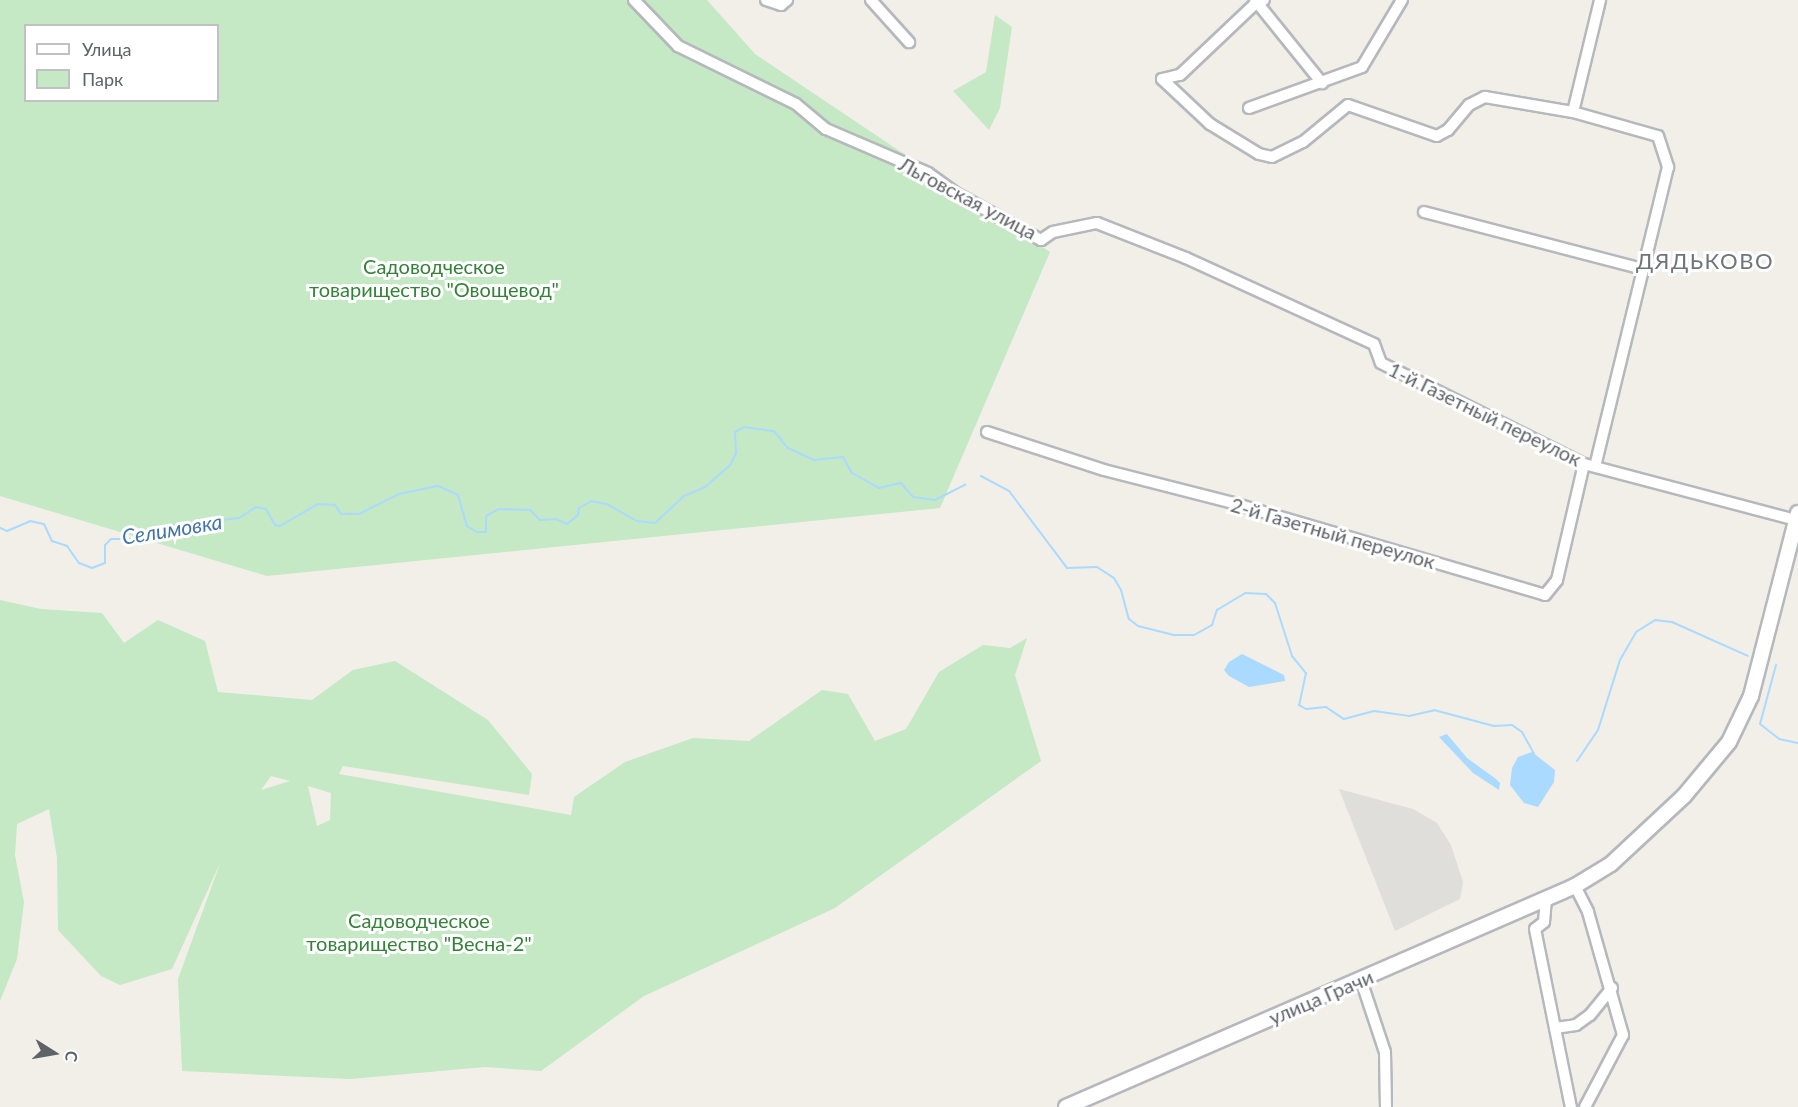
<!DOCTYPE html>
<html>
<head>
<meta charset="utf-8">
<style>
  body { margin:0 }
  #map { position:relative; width:1798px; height:1107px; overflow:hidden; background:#f1efe8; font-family:Lato,sans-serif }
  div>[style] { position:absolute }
  .industrial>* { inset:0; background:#e0deda }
  .green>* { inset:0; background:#c5e8c5 }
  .water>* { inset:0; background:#aadaff }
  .stream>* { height:2px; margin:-1px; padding:0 1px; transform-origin:1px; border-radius:1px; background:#aadaff }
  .roads { filter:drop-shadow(2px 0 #b5b8bc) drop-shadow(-2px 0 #b5b8bc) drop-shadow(0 2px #b5b8bc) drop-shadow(0 -2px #b5b8bc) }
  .street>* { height:10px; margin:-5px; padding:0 5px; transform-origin:5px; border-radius:5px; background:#fff }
  .secondary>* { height:14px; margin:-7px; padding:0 7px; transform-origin:7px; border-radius:7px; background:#fff }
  span { translate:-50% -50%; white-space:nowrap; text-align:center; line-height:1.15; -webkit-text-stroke:6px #fff; paint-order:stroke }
  .street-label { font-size:20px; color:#5f6368 }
  .park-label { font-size:20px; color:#348238 }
  .water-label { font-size:21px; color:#4174aa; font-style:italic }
  .quarter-label { font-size:22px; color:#70757a; letter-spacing:1.5px }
  .legend { position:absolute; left:24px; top:24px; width:195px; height:78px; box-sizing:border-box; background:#fff; border:2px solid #bfc1c3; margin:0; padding:8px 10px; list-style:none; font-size:18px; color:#5f6368 }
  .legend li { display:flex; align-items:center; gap:12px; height:30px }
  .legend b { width:30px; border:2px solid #bfc1c3 }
  .north { position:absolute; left:24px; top:1023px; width:60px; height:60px; -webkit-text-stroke:4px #fff; paint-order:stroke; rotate:101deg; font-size:16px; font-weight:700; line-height:24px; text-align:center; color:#5f6368 }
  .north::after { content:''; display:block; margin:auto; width:21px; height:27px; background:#5f6368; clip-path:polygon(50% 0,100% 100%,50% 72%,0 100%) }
</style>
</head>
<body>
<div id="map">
  <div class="industrial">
    <div style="clip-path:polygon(1339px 789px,1413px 809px,1437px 823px,1451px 845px,1463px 882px,1460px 899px,1395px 931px)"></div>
  </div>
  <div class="green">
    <div style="clip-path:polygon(evenodd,0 0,707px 0,755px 54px,1050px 252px,940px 508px,267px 576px,0 496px,0 0,26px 26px,218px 26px,218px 100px,26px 100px,26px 26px)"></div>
    <div style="clip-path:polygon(995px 15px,1012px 27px,1000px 108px,989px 130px,953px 91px,986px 72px)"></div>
    <div style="clip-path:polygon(evenodd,0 600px,41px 609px,102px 613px,124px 643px,158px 620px,205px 641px,218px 692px,312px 700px,353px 670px,395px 661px,488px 720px,532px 774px,529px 795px,343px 766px,339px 774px,571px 815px,574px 797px,625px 762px,693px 738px,749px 741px,822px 690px,848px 694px,875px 741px,906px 729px,939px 672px,983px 645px,1010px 648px,1027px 638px,1015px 675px,1041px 761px,835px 908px,644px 996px,541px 1071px,485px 1067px,350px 1079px,182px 1071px,178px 979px,221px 861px,172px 969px,120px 985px,101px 976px,58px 930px,57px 858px,49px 809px,17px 824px,15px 855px,24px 902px,17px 959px,0 1001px,0 600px,271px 776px,290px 781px,261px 790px,271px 776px,0 600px,308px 786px,331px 793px,330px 820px,317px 826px,308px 786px)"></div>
  </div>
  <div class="water">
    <div style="clip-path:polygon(1242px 654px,1284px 675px,1285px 681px,1249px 687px,1229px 676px,1224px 670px,1229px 662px)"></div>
    <div style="clip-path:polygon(1447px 734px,1467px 758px,1496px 779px,1500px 783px,1499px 790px,1473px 773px,1439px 737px)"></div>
    <div style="clip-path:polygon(1532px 752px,1555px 770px,1554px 782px,1538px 807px,1524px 803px,1510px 785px,1512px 768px,1518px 757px)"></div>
  </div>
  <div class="stream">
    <div style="left:981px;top:476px;width:32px;rotate:28deg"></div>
    <div style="left:1009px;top:491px;width:96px;rotate:53deg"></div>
    <div style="left:1067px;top:568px;width:30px;rotate:-2deg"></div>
    <div style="left:1097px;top:567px;width:20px;rotate:33deg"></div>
    <div style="left:1114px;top:578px;width:14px;rotate:60deg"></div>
    <div style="left:1121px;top:590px;width:30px;rotate:75deg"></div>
    <div style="left:1129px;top:619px;width:11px;rotate:38deg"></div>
    <div style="left:1138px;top:626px;width:38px;rotate:14deg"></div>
    <div style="left:1175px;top:635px;width:19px"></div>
    <div style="left:1194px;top:635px;width:21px;rotate:-29deg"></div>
    <div style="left:1212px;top:625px;width:16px;rotate:-72deg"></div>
    <div style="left:1217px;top:610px;width:33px;rotate:-31deg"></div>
    <div style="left:1245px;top:593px;width:21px;rotate:3deg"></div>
    <div style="left:1266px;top:594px;width:13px;rotate:45deg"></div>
    <div style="left:1275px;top:603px;width:56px;rotate:72.2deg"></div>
    <div style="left:1292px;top:656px;width:22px;rotate:51deg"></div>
    <div style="left:1306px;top:673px;width:33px;rotate:102deg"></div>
    <div style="left:1299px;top:705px;width:8px;rotate:30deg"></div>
    <div style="left:1306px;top:709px;width:20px;rotate:-6deg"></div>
    <div style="left:1326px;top:707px;width:22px;rotate:34deg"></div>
    <div style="left:1344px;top:719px;width:31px;rotate:-15deg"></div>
    <div style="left:1374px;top:711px;width:35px;rotate:8deg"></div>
    <div style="left:1409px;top:716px;width:26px;rotate:-13deg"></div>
    <div style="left:1434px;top:710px;width:62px;rotate:14.9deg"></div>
    <div style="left:1494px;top:726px;width:18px;rotate:-3deg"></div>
    <div style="left:1512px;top:725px;width:12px;rotate:35deg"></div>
    <div style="left:1522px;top:732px;width:25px;rotate:61deg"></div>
    <div style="left:0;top:528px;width:8px;rotate:23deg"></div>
    <div style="left:7px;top:531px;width:25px;rotate:-23deg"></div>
    <div style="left:30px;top:521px;width:14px;rotate:12deg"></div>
    <div style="left:44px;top:524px;width:19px;rotate:65deg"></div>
    <div style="left:52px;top:541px;width:16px;rotate:18deg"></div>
    <div style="left:67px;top:546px;width:21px;rotate:55deg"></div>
    <div style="left:79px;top:563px;width:14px;rotate:21deg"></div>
    <div style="left:92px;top:568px;width:14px;rotate:-21deg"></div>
    <div style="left:105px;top:563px;width:18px;rotate:-90deg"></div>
    <div style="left:105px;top:545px;width:8px;rotate:-45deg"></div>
    <div style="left:111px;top:539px;width:23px"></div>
    <div style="left:134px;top:539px;width:24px;rotate:-30deg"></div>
    <div style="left:155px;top:527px;width:84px;rotate:-6.1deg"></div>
    <div style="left:239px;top:518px;width:20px;rotate:-33deg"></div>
    <div style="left:256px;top:507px;width:10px;rotate:11deg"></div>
    <div style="left:266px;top:509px;width:18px;rotate:61deg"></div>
    <div style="left:275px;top:525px;width:5px;rotate:11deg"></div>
    <div style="left:280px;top:526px;width:44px;rotate:-30.1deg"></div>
    <div style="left:318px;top:504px;width:17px;rotate:3deg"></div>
    <div style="left:335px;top:505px;width:11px;rotate:56deg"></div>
    <div style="left:341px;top:514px;width:18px"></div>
    <div style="left:359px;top:514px;width:45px;rotate:-26.6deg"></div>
    <div style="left:399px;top:494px;width:40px;rotate:-12deg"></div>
    <div style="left:438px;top:486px;width:22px;rotate:24deg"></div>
    <div style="left:458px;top:495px;width:32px;rotate:74deg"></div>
    <div style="left:467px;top:526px;width:12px;rotate:31deg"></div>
    <div style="left:477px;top:532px;width:9px"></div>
    <div style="left:486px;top:532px;width:16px;rotate:-90deg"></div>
    <div style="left:486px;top:516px;width:15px;rotate:-28deg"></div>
    <div style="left:499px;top:509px;width:31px;rotate:2deg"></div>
    <div style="left:530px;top:510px;width:14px;rotate:45deg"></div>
    <div style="left:540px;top:520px;width:16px;rotate:-4deg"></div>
    <div style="left:556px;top:519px;width:12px;rotate:24deg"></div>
    <div style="left:567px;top:524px;width:14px;rotate:-39deg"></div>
    <div style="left:578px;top:515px;width:7px;rotate:-82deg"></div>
    <div style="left:579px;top:508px;width:14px;rotate:-30deg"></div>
    <div style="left:591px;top:501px;width:16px;rotate:11deg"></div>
    <div style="left:607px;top:504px;width:34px;rotate:30deg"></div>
    <div style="left:637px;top:521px;width:18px;rotate:6deg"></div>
    <div style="left:655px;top:523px;width:40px;rotate:-43deg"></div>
    <div style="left:684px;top:496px;width:23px;rotate:-23deg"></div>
    <div style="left:705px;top:487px;width:33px;rotate:-41deg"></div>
    <div style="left:730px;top:465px;width:13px;rotate:-63deg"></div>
    <div style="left:736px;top:453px;width:21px;rotate:-93deg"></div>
    <div style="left:735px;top:432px;width:10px;rotate:-29deg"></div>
    <div style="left:744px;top:427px;width:30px;rotate:8deg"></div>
    <div style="left:774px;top:431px;width:22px;rotate:51deg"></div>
    <div style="left:788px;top:448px;width:29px;rotate:25deg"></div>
    <div style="left:814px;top:460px;width:29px;rotate:-6deg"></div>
    <div style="left:843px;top:457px;width:18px;rotate:61deg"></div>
    <div style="left:852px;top:473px;width:31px;rotate:29deg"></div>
    <div style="left:879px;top:488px;width:23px;rotate:-13deg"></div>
    <div style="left:901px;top:483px;width:18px;rotate:49deg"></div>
    <div style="left:913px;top:497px;width:22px;rotate:8deg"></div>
    <div style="left:935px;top:500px;width:34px;rotate:-27deg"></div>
    <div style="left:1776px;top:665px;width:61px;rotate:105.2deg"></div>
    <div style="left:1760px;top:724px;width:24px;rotate:38deg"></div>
    <div style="left:1779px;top:739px;width:19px;rotate:12deg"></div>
    <div style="left:1577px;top:761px;width:37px;rotate:-56deg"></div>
    <div style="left:1598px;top:730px;width:73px;rotate:-72.6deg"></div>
    <div style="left:1620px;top:660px;width:32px;rotate:-60deg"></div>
    <div style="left:1636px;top:632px;width:22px;rotate:-32deg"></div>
    <div style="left:1655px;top:620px;width:17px;rotate:7deg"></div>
    <div style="left:1672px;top:622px;width:83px;rotate:24.1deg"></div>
  </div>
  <div class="roads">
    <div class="street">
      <div style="left:634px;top:0;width:64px;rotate:46.3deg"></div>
      <div style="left:678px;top:46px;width:131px;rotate:26.2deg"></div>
      <div style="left:796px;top:104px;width:39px;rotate:40deg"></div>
      <div style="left:826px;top:129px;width:111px;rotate:23.3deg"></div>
      <div style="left:928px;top:173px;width:36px;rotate:36deg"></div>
      <div style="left:957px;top:194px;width:96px;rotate:28.7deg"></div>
      <div style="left:1041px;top:240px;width:14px;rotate:-34deg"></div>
      <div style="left:1053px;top:232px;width:45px;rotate:-11.6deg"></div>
      <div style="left:1097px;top:223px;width:96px;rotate:21.5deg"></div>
      <div style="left:1186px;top:258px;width:207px;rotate:24.6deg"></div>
      <div style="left:1374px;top:344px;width:20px;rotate:70deg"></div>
      <div style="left:1381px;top:363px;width:227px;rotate:26.5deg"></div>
      <div style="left:1584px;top:464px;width:219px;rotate:14.8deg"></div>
      <div style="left:766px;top:0;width:16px;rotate:18deg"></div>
      <div style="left:781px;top:5px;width:8px;rotate:-40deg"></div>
      <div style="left:871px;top:0;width:57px;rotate:47.9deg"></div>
      <div style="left:1255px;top:0;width:107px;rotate:51.1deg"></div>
      <div style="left:1162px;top:79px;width:66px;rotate:43.2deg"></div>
      <div style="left:1210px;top:124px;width:57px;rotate:31.5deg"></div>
      <div style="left:1259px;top:154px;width:13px;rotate:13deg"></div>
      <div style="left:1272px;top:157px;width:34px;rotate:-26deg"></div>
      <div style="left:1303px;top:142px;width:58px;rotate:-39.4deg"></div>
      <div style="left:1348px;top:105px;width:94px;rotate:19.2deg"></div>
      <div style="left:1437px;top:136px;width:13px;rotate:-29deg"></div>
      <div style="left:1448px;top:130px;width:33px;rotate:-50deg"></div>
      <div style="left:1469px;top:105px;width:18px;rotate:-27deg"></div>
      <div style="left:1485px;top:97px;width:89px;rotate:9.7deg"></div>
      <div style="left:1573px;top:112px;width:88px;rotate:15.8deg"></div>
      <div style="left:1658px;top:136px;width:33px;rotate:72deg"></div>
      <div style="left:1668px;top:167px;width:308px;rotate:103.7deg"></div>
      <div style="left:1162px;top:79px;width:18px;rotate:-13deg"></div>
      <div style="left:1180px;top:75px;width:106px;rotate:-43.5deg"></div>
      <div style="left:1257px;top:2px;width:7px;rotate:-16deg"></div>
      <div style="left:1249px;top:108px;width:120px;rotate:-19.9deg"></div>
      <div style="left:1362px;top:67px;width:78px;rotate:-59.2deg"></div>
      <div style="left:1573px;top:112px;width:115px;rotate:-76.4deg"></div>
      <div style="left:1424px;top:212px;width:226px;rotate:14.6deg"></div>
      <div style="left:987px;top:432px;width:123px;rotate:18deg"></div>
      <div style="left:1104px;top:470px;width:133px;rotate:14.3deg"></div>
      <div style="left:1233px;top:503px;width:325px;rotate:16.4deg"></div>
      <div style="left:1545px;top:595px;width:19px;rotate:-51deg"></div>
      <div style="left:1557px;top:580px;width:119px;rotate:-76.9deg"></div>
      <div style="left:1575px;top:886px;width:29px;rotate:63deg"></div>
      <div style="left:1588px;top:912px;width:128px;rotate:74.1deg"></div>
      <div style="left:1623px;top:1035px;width:81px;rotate:117.8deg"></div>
      <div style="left:1546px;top:899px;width:23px;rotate:95deg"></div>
      <div style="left:1544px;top:922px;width:11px;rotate:142deg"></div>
      <div style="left:1535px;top:929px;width:182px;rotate:78.6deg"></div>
      <div style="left:1361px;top:980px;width:76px;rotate:71.6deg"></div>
      <div style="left:1385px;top:1052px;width:55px;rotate:89deg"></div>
      <div style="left:1555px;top:1028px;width:21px;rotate:-8deg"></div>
      <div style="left:1576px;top:1025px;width:17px;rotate:-36deg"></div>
      <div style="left:1590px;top:1015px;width:35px;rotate:-51deg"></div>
    </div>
    <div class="secondary">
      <div style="left:1066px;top:1107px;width:555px;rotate:-23.47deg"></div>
      <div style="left:1575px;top:886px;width:42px;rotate:-31.4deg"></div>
      <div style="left:1611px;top:864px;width:100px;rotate:-43deg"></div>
      <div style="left:1684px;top:796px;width:70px;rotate:-50.2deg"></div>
      <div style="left:1729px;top:742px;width:51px;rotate:-64.4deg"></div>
      <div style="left:1751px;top:696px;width:189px;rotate:-75.6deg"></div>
    </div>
  </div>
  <div class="street-label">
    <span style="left:968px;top:198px;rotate:28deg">Льговская улица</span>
    <span style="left:1485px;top:414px;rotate:26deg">1-й Газетный переулок</span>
    <span style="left:1333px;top:533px;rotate:16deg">2-й Газетный переулок</span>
    <span style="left:1321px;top:997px;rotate:-23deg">улица Грачи</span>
  </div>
  <div class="park-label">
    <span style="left:434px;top:278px">Садоводческое<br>товарищество "Овощевод"</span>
    <span style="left:419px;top:932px">Садоводческое<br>товарищество "Весна-2"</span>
  </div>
  <div class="water-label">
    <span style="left:172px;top:529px;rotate:-9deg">Селимовка</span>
  </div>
  <div class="quarter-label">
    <span style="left:1705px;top:261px">ДЯДЬКОВО</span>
  </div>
  <ul class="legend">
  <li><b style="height:8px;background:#fff"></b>Улица</li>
  <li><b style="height:16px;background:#c5e8c5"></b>Парк</li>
  </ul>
  <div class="north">С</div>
</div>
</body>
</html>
